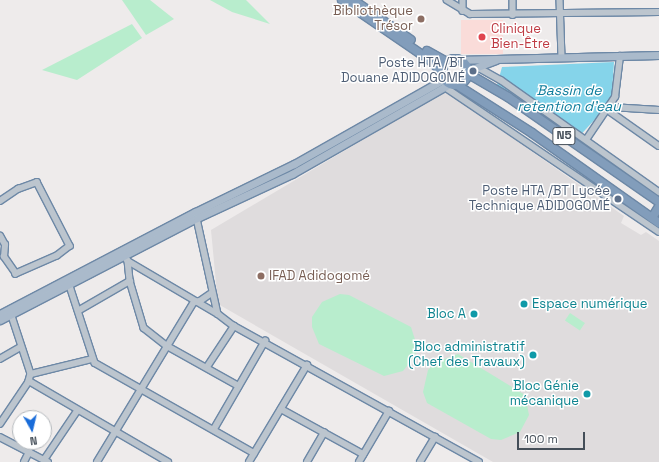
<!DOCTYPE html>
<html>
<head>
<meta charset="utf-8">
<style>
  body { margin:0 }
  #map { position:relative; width:659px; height:462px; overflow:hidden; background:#eeebeb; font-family:"Space Grotesk",sans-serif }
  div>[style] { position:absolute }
  .education>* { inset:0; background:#dfdcdd }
  .medical>* { inset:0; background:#fadcd9; transform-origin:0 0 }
  .green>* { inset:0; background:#b8edcd; transform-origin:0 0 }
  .water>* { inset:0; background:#85d4ea }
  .roads { filter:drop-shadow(1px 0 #6d88a6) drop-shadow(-1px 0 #6d88a6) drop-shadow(0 1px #6d88a6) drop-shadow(0 -1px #6d88a6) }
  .minor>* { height:5.5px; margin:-2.75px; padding:0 2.75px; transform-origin:2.75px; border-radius:2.75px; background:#bcc5ce }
  .major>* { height:7px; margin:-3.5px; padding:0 3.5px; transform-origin:3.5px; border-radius:3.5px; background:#aabacb }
  .highway>* { height:8px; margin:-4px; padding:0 4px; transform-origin:4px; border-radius:4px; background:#829dbb }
  .highway>.ring { margin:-4px; padding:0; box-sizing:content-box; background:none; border:8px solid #829dbb; border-radius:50% }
  .dots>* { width:11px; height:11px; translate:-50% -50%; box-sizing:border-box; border:2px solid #fff; border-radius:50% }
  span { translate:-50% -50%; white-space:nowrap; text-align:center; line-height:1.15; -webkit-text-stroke:3px #fff; paint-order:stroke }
  .shield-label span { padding:1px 3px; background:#fff; border:1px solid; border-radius:3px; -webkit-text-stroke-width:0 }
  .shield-label { font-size:12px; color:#444e58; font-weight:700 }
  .education-label { font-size:13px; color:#785e54 }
  .right { translate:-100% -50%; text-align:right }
  .left { translate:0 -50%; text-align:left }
  .health-label { font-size:13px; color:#be3a42 }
  .service-label { font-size:13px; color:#4e5e75 }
  .culture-label { font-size:13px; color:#0d838f }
  .water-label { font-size:14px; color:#0d7c9b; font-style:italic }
  .north { position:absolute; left:12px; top:410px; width:40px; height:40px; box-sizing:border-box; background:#fff; border:1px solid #b4b8bc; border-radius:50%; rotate:172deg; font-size:11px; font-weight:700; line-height:16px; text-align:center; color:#444e58 }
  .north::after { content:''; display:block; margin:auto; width:14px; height:18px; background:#196cd9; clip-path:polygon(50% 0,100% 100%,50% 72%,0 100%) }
  .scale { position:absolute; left:517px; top:432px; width:68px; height:18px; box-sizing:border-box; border:2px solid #444e58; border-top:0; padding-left:5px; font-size:12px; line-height:14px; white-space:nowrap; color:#444e58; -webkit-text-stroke:3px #fff; paint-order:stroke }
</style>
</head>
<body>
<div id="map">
  <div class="education">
    <div style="clip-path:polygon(445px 91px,624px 216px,621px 223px,641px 235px,646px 232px,659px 241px,659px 462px,493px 462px,218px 304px,211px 230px)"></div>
  </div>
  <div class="medical">
    <div style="left:461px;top:20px;width:42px;height:34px"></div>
  </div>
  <div class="green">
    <div style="clip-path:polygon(122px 0,150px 0,174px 19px,146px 35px)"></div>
    <div style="clip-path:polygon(210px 0,246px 0,270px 24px,232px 12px)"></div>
    <div style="clip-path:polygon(132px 24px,142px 38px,77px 80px,42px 70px)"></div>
    <div style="clip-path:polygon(340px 294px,349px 295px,411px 327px,417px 346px,415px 356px,403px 371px,384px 376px,319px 344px,312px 327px,312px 317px,322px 302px)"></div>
    <div style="left:570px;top:313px;width:18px;height:9px;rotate:34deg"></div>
    <div style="clip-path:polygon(458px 354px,525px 395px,529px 415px,520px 432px,501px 440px,491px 439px,427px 403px,423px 392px,428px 370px,436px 362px)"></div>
  </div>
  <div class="water">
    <div style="clip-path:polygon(614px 62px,612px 93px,608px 105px,575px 141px,496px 89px,502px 67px)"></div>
  </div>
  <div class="roads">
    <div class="minor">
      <div style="left:447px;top:0;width:27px;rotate:31deg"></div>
      <div style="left:470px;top:14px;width:189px;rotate:-0.6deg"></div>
      <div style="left:463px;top:0;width:11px;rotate:90deg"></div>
      <div style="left:513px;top:0;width:15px;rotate:90deg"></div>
      <div style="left:560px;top:0;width:57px;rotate:88deg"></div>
      <div style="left:479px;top:68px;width:25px;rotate:29deg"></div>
      <div style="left:501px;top:80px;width:194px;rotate:35.3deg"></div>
      <div style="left:445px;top:87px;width:258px;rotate:34.1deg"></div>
      <div style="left:611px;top:107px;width:48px;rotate:3.6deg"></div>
      <div style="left:608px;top:110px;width:62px;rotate:35.2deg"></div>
      <div style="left:586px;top:140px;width:52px;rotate:-56deg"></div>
      <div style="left:615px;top:97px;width:41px;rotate:-83deg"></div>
      <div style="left:0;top:201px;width:22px;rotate:-34deg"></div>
      <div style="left:18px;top:189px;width:20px;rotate:-20deg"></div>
      <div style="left:37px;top:182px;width:72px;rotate:62.7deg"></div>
      <div style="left:70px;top:246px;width:16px;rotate:142deg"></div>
      <div style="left:57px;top:256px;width:45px;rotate:156.3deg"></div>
      <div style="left:16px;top:274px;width:21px;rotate:-125deg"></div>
      <div style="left:4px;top:257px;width:12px;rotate:-85deg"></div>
      <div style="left:5px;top:245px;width:10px;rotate:-119deg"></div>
      <div style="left:196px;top:214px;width:102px;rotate:77.6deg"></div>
      <div style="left:123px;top:253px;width:9px;rotate:58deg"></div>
      <div style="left:128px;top:261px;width:104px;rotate:30.5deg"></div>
      <div style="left:218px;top:314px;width:20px;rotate:37deg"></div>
      <div style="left:234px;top:326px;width:280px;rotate:29deg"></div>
      <div style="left:128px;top:261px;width:20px;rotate:84deg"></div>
      <div style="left:130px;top:281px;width:49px;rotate:73.4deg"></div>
      <div style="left:144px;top:328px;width:29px;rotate:38deg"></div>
      <div style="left:167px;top:346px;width:82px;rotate:29.1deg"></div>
      <div style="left:69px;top:283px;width:84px;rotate:72deg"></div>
      <div style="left:95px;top:363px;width:183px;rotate:29.5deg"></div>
      <div style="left:78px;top:311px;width:60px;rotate:-30deg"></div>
      <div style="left:11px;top:313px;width:64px;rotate:71.8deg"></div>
      <div style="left:31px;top:374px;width:7px;rotate:106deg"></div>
      <div style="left:29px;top:381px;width:161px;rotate:30.2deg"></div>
      <div style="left:0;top:359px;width:24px;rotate:-30deg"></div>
      <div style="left:207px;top:367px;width:49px;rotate:-56.6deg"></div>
      <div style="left:31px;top:374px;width:63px;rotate:-13.8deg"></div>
      <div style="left:281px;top:409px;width:94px;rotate:28.8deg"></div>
      <div style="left:0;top:424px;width:52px;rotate:-56deg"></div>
      <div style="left:214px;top:429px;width:102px;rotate:-59.9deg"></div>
      <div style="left:0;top:437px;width:54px;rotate:27.5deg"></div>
      <div style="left:44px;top:460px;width:59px;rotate:-56deg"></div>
      <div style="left:24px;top:462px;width:11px;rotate:-63deg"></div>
      <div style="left:97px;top:462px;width:187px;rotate:-58.8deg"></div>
      <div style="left:194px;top:302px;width:6px;rotate:-9deg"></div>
      <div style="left:200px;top:301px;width:14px;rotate:-34deg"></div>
      <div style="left:249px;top:462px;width:113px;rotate:-59.1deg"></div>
      <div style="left:307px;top:462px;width:34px;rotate:-60deg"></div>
      <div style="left:359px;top:462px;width:59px;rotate:-59.5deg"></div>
      <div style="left:420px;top:462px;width:29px;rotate:-59deg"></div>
    </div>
    <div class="major">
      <div style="left:455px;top:60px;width:204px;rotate:-1.4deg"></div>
      <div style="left:467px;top:71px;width:31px;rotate:-21deg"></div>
      <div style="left:0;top:314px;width:220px;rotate:-27.6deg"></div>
      <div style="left:195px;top:212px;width:110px;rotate:-25.9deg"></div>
      <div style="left:294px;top:164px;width:172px;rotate:-29.5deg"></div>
      <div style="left:0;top:320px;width:222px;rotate:-27.4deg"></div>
      <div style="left:197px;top:218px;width:105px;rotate:-24.9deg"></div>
      <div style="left:292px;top:174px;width:182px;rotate:-29.7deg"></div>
    </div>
    <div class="highway">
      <div style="left:342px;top:0;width:108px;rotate:34.4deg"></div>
      <div style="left:431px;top:61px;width:16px;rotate:45deg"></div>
      <div style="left:353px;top:0;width:70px;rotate:34.6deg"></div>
      <div style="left:427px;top:51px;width:23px;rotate:29deg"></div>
      <div class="ring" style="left:442px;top:59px;width:18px;height:18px"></div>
      <div style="left:467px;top:73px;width:48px;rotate:30.3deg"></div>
      <div style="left:508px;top:97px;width:184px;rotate:34.8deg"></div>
      <div style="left:457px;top:85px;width:89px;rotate:32.6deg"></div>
      <div style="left:532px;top:133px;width:156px;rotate:35.3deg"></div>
      <div style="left:652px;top:218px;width:13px;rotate:-58deg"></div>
    </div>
  </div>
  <div class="dots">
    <div style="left:421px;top:19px;background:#8d6e63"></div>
    <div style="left:482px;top:37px;background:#e0444e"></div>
    <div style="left:473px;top:71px;background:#5c6f8a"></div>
    <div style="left:618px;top:199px;background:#5c6f8a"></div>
    <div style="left:261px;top:276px;background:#8d6e63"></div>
    <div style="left:524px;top:304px;background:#0f9aa8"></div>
    <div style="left:474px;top:314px;background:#0f9aa8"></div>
    <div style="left:533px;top:355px;background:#0f9aa8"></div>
    <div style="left:587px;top:394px;background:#0f9aa8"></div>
  </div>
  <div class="shield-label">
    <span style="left:564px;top:136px">N5</span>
  </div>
  <div class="education-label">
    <span class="right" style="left:413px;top:19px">Bibliothèque<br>Trésor</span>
    <span class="left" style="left:269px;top:276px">IFAD Adidogomé</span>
  </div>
  <div class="health-label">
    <span class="left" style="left:491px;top:37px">Clinique<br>Bien-Être</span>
  </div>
  <div class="service-label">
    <span class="right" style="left:465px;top:71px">Poste HTA /BT<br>Douane ADIDOGOMÉ</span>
    <span class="right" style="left:610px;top:199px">Poste HTA /BT Lycée<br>Technique ADIDOGOMÉ</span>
  </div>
  <div class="culture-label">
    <span class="left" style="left:532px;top:304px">Espace numérique</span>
    <span class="right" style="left:466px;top:314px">Bloc A</span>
    <span class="right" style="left:525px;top:355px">Bloc administratif<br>(Chef des Travaux)</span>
    <span class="right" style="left:579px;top:394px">Bloc Génie<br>mécanique</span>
  </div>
  <div class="water-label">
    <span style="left:569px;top:98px">Bassin de<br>retention d'eau</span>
  </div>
  <div class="north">N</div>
  <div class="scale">100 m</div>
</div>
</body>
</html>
